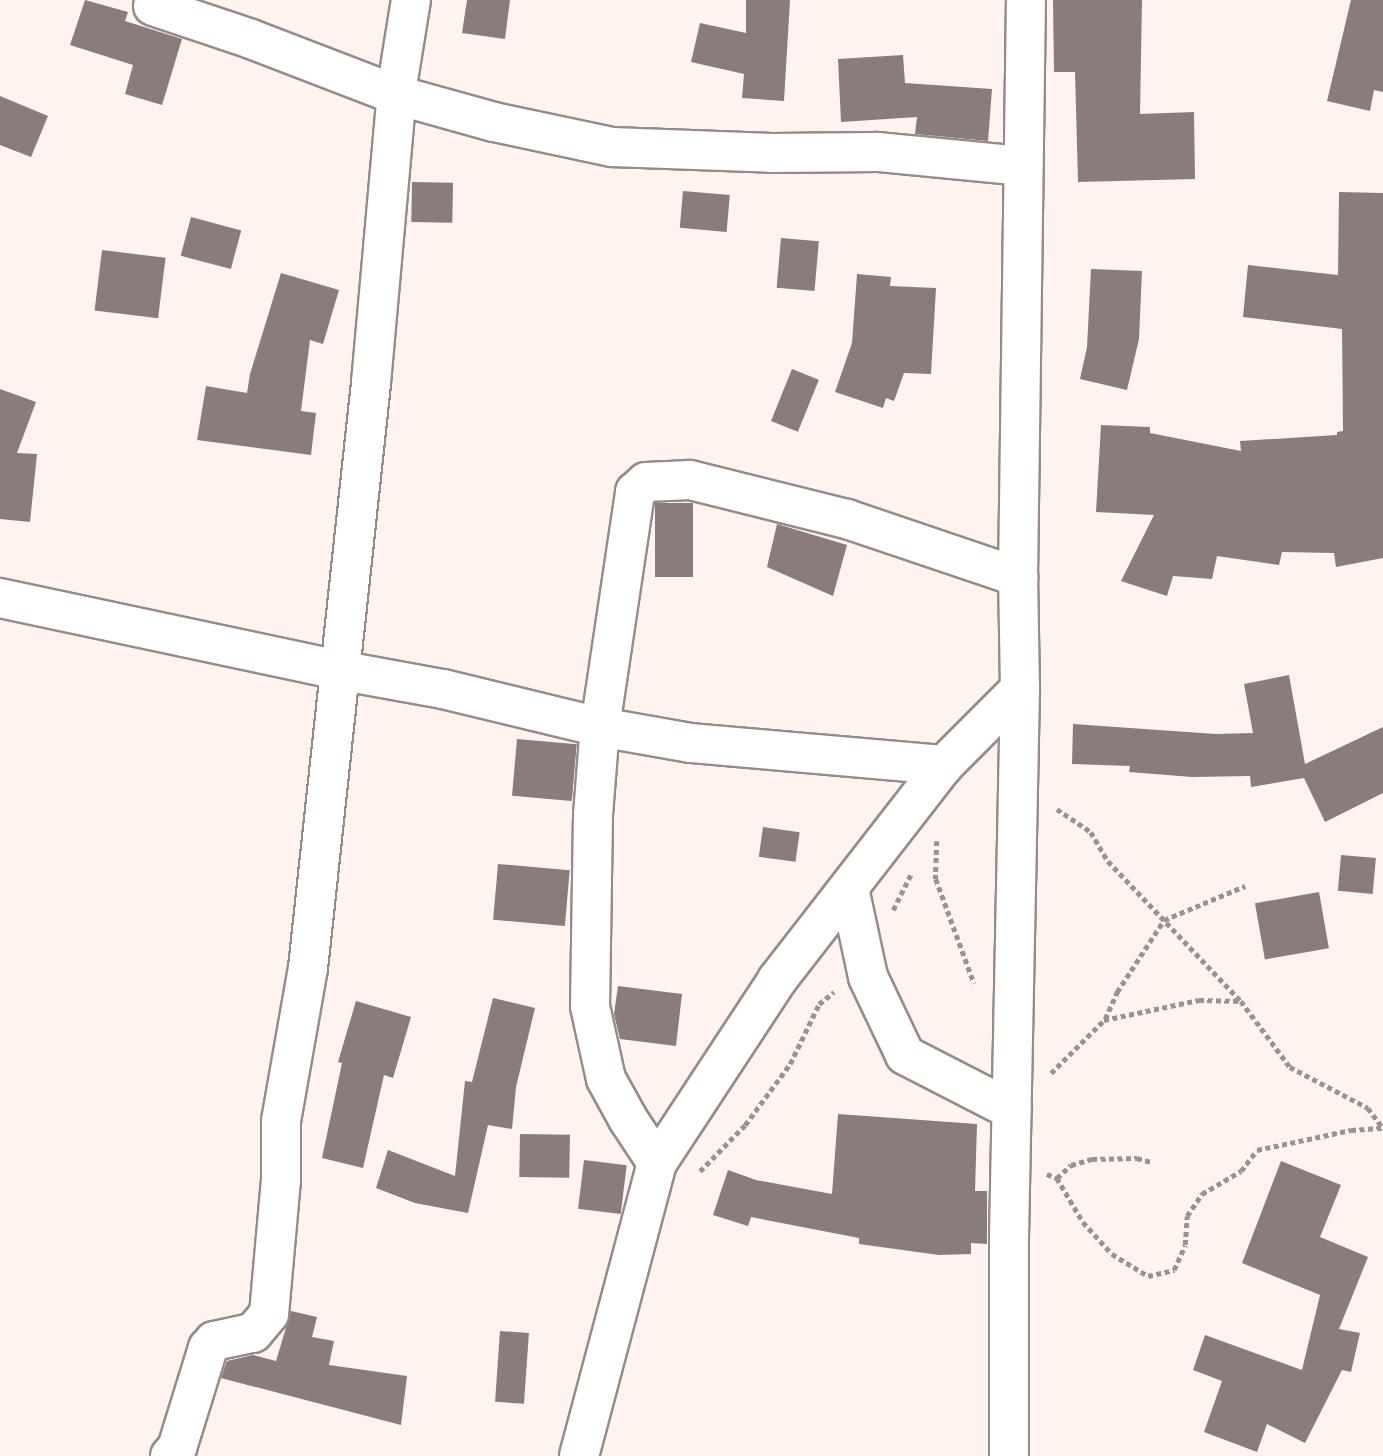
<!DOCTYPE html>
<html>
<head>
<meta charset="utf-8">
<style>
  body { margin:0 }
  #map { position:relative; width:1383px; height:1456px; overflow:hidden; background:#fef3ef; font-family:"Titillium Web",sans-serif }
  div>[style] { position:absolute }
  .building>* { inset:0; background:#897c7a; transform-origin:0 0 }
  .path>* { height:4.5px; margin-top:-2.25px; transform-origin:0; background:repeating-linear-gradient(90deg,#9a928f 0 5px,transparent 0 8.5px) }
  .roads { filter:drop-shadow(2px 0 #978b86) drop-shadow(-2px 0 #978b86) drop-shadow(0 2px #978b86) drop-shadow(0 -2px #978b86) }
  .minor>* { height:38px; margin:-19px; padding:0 19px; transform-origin:19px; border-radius:19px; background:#fff }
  span { translate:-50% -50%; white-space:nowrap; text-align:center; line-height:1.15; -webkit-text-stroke:7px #fff; paint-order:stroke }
</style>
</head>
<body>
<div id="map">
  <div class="building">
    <div style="clip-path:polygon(85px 0,128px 12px,125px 21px,182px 39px,162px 105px,125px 94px,133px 65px,70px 45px)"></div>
    <div style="clip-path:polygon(467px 0,510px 0,505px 39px,462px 33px)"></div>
    <div style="clip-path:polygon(746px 0,790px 0,784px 101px,742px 98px,744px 74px,691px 62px,700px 23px,746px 33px)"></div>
    <div style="clip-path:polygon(1053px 0,1142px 0,1140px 114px,1194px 112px,1195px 179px,1078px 182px,1075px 72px,1054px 72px)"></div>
    <div style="clip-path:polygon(1351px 0,1383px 0,1383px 92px,1374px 90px,1370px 111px,1327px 101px)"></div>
    <div style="clip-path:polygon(903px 55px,905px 83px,992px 89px,988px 141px,915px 134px,917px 117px,841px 122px,838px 59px)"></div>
    <div style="clip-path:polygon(0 96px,48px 116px,31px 157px,0 145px)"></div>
    <div style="left:412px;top:182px;width:41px;height:40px;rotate:1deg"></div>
    <div style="left:683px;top:191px;width:47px;height:37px;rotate:5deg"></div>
    <div style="clip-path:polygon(1339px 192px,1383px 193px,1383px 558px,1336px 567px,1334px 553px,1282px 552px,1279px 565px,1217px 556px,1212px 579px,1173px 576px,1167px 596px,1121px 581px,1154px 515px,1096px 512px,1101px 425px,1150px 427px,1150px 433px,1241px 451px,1240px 441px,1337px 435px,1337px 432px,1343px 431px,1342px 329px,1243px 317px,1248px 265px,1338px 275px)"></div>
    <div style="left:191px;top:217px;width:52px;height:40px;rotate:15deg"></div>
    <div style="left:781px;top:238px;width:38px;height:50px;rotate:5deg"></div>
    <div style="left:102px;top:250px;width:64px;height:61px;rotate:7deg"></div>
    <div style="clip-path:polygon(1091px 269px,1142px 271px,1139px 339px,1127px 390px,1080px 379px,1087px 347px)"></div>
    <div style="clip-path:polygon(281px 273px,339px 290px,323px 344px,310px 340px,301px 411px,316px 413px,311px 455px,197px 440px,206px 386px,247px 393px,250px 374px)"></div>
    <div style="clip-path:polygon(857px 274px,891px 277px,890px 286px,936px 288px,931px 374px,904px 373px,894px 401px,886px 398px,883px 408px,835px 392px,852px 343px)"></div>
    <div style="left:792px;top:369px;width:29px;height:56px;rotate:22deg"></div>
    <div style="clip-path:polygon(0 389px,36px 402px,17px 453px,37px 454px,30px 522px,0 519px)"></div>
    <div style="left:655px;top:503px;width:38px;height:74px"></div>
    <div style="clip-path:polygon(777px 524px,847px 545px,833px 596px,767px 567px)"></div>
    <div style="clip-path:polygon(1289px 675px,1305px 764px,1383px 727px,1383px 793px,1325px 822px,1304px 778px,1251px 787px,1250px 776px,1192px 777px,1129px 772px,1130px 766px,1072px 764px,1073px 724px,1216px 734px,1253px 733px,1244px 684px)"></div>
    <div style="left:517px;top:739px;width:60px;height:57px;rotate:5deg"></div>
    <div style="left:763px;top:827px;width:37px;height:30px;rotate:8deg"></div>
    <div style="left:1341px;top:855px;width:35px;height:36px;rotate:5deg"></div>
    <div style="left:498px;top:864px;width:72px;height:56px;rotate:5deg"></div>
    <div style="left:1319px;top:892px;width:57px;height:65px;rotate:80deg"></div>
    <div style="clip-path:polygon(618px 986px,682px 994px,676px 1046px,620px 1039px,614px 1014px)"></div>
    <div style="clip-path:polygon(493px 998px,535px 1008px,516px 1087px,512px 1129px,488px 1125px,468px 1213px,415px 1203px,376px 1188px,388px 1150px,455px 1176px,465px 1081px,472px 1082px)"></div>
    <div style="clip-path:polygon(356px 1001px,411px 1017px,393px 1078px,384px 1075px,363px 1168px,322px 1158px,342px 1063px,338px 1062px)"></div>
    <div style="clip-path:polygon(838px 1114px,977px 1124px,975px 1191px,987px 1191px,987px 1244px,971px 1243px,971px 1254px,939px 1255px,859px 1244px,859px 1238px,751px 1217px,748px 1226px,713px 1215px,728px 1170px,756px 1180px,832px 1194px)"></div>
    <div style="left:520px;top:1134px;width:50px;height:43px;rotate:1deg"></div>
    <div style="left:584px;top:1160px;width:43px;height:49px;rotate:7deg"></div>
    <div style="clip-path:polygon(1281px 1161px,1341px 1185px,1320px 1237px,1368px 1257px,1339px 1329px,1360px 1333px,1351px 1372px,1342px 1370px,1305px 1443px,1267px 1424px,1257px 1452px,1204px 1432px,1222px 1381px,1193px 1370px,1205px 1335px,1302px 1370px,1320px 1295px,1242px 1263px)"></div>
    <div style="clip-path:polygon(291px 1311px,317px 1317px,312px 1337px,334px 1341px,329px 1365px,407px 1376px,401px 1425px,221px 1378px,227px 1361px,253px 1355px,276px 1361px)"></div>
    <div style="left:500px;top:1331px;width:29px;height:71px;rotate:4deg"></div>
  </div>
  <div class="path">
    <div style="left:1057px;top:809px;width:41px;rotate:34.1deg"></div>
    <div style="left:1091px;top:832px;width:34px;rotate:60deg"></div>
    <div style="left:1108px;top:861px;width:193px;rotate:46.5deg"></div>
    <div style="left:937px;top:841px;width:38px;rotate:92deg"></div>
    <div style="left:936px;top:879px;width:111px;rotate:69.9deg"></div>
    <div style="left:893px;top:910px;width:40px;rotate:-63.4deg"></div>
    <div style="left:1105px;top:1019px;width:30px;rotate:-66deg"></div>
    <div style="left:1117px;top:992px;width:86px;rotate:-56.9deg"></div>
    <div style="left:1164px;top:920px;width:88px;rotate:-22.8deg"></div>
    <div style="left:1051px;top:1073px;width:75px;rotate:-45deg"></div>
    <div style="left:1104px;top:1020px;width:97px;rotate:-11.9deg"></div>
    <div style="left:1199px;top:1000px;width:42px;rotate:1.4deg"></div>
    <div style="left:1241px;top:1001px;width:82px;rotate:53.4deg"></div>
    <div style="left:1290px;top:1067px;width:88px;rotate:27.7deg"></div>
    <div style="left:1368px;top:1108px;width:25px;rotate:53deg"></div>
    <div style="left:700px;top:1171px;width:64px;rotate:-45.6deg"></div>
    <div style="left:745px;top:1125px;width:76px;rotate:-53.6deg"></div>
    <div style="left:790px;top:1064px;width:67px;rotate:-64.2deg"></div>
    <div style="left:819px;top:1004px;width:19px;rotate:-39deg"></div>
    <div style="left:1047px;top:1174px;width:11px;rotate:22deg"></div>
    <div style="left:1057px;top:1178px;width:51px;rotate:59.4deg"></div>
    <div style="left:1083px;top:1222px;width:43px;rotate:47.8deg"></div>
    <div style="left:1112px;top:1254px;width:42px;rotate:31.4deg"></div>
    <div style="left:1148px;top:1276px;width:27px;rotate:-13deg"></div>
    <div style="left:1174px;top:1270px;width:27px;rotate:-66deg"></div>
    <div style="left:1185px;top:1245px;width:29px;rotate:-86deg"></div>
    <div style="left:1187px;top:1216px;width:27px;rotate:-56deg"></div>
    <div style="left:1202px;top:1194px;width:45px;rotate:-30.5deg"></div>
    <div style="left:1241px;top:1171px;width:26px;rotate:-53deg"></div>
    <div style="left:1257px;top:1150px;width:96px;rotate:-12deg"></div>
    <div style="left:1351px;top:1130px;width:32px;rotate:-4deg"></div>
    <div style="left:1057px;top:1178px;width:19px;rotate:-43deg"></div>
    <div style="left:1071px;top:1165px;width:22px;rotate:-16deg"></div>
    <div style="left:1092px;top:1159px;width:45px;rotate:-1.3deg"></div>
    <div style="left:1137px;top:1158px;width:15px;rotate:16deg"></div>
  </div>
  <div class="roads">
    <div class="minor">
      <div style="left:153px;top:6px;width:103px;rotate:18.6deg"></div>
      <div style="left:251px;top:39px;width:156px;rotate:21deg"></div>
      <div style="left:397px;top:95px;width:101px;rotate:15.6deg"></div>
      <div style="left:494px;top:122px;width:121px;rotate:12deg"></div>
      <div style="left:612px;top:147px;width:160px;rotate:2.1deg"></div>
      <div style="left:772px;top:153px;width:106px;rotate:-0.5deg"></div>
      <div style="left:878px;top:152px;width:146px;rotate:5.5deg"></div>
      <div style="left:0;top:598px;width:346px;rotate:12deg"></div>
      <div style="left:338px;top:670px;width:107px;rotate:10.3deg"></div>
      <div style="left:443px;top:689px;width:162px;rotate:13.6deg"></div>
      <div style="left:600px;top:727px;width:92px;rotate:10deg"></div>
      <div style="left:691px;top:743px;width:254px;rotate:5deg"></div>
      <div style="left:849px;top:888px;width:91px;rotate:77.9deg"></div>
      <div style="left:868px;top:977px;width:86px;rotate:64.6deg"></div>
      <div style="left:905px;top:1055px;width:120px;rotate:27.2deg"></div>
      <div style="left:657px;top:1163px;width:53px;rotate:-123.4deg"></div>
      <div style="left:628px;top:1119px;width:46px;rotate:-118.8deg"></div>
      <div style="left:606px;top:1079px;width:75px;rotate:-102.4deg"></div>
      <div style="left:590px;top:1006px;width:191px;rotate:-89.1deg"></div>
      <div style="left:593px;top:815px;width:88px;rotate:-85.5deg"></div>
      <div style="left:600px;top:727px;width:238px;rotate:-81.5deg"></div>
      <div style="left:635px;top:492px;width:15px;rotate:-42deg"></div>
      <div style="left:646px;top:482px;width:44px;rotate:-2.6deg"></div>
      <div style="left:690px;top:480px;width:162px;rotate:14deg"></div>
      <div style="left:847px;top:519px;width:181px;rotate:18.7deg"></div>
      <div style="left:170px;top:1456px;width:11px;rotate:-49deg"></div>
      <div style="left:177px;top:1448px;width:105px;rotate:-72.8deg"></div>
      <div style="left:208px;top:1348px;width:9px;rotate:-49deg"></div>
      <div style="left:214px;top:1341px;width:40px;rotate:-12deg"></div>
      <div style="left:253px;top:1333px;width:25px;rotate:-50deg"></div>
      <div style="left:269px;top:1314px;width:135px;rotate:-84.9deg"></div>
      <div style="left:281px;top:1180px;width:59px;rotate:-90deg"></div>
      <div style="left:281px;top:1121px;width:155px;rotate:-80deg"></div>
      <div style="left:308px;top:968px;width:588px;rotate:-83.85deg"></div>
      <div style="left:371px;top:383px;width:304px;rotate:-84.9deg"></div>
      <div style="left:398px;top:80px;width:81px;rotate:-80.8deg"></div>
      <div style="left:579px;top:1456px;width:303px;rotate:-75.1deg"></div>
      <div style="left:657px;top:1163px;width:219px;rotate:-56.7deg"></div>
      <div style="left:777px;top:980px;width:272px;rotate:-52.2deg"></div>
      <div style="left:944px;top:765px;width:107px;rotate:-45deg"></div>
      <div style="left:1009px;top:1456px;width:219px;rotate:-90deg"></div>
      <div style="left:1009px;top:1237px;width:548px;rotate:-88.85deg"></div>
      <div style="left:1020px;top:689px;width:112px;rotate:-91deg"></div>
      <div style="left:1018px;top:577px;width:577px;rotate:-89.21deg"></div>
    </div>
  </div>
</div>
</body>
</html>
